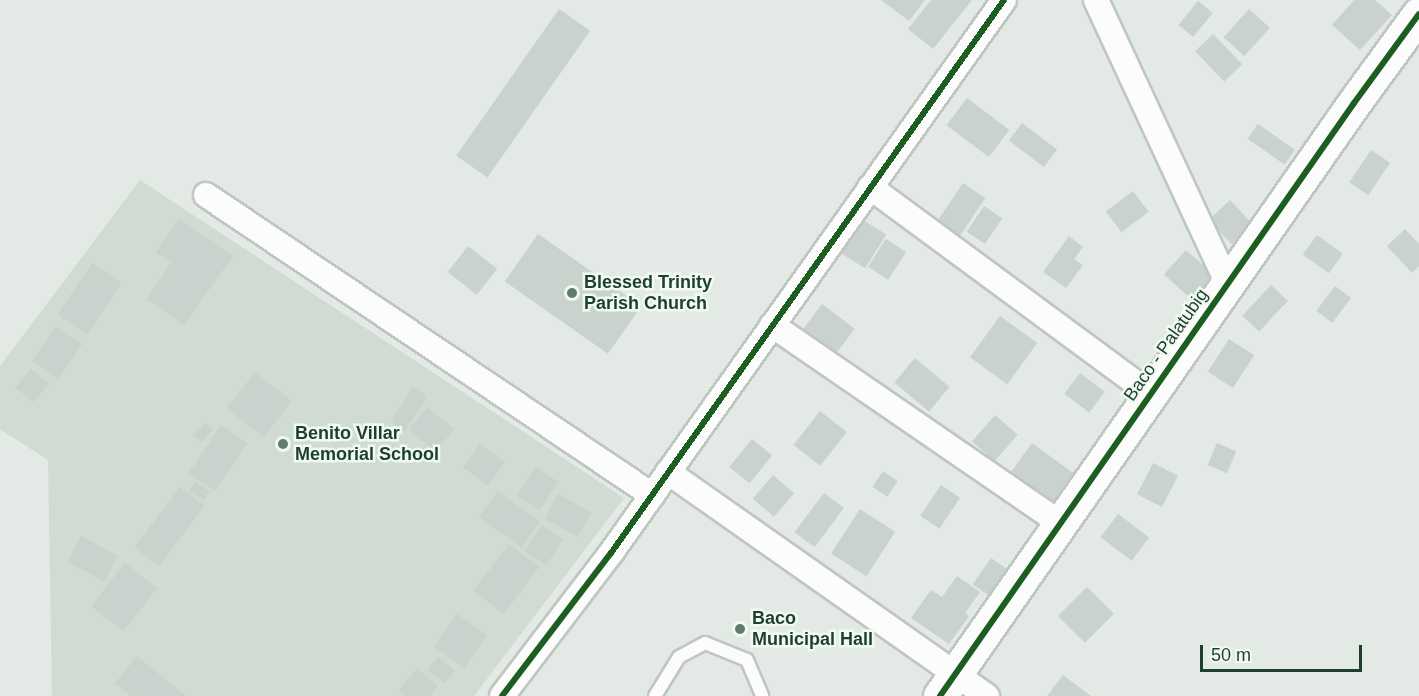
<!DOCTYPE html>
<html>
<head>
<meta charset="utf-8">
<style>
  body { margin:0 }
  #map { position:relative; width:1419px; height:696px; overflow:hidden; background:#e3e9e4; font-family:Arial,sans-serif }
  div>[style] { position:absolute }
  .built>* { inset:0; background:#d0dbd3 }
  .building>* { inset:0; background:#cad2cd; transform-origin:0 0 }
  .roads { filter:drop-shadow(2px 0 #c0c6c2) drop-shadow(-2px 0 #c0c6c2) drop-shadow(0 2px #c0c6c2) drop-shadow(0 -2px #c0c6c2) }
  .lane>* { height:12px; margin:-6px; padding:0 6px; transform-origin:6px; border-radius:6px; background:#fbfcfb }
  .street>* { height:24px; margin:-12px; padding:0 12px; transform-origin:12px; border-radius:12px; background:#fbfcfb }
  .secondary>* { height:33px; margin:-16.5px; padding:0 16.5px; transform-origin:16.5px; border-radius:16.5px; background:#fbfcfb }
  .cycleway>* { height:6px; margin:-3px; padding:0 3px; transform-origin:3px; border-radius:3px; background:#1b5e20 }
  .dots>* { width:16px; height:16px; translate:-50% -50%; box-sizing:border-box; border:3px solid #f0f9f2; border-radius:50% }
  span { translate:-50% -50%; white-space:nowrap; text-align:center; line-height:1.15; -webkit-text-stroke:5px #f0f9f2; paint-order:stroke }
  .poi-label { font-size:18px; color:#1e3f2e; font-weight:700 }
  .left { translate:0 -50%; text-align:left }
  .street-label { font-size:18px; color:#1e3f2e }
  .scale { position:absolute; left:1200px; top:645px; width:162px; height:27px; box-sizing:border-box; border:3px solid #1e3f2e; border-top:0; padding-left:8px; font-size:18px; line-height:21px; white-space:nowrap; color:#1e3f2e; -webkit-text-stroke:4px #f0f9f2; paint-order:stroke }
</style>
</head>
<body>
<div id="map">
  <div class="built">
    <div style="clip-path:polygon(140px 180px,624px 498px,474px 696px,52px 696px,48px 460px,0 429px,0 366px)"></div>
  </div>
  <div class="building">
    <div style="clip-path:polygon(881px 0,925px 0,909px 21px)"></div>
    <div style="clip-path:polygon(931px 0,972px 0,933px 49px,908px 29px)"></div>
    <div style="clip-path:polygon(1354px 0,1375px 0,1392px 15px,1360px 50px,1332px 25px)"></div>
    <div style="left:1198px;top:1px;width:19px;height:31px;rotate:39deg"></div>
    <div style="left:559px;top:9px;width:38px;height:179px;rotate:35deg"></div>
    <div style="left:1249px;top:9px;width:28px;height:38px;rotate:42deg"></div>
    <div style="left:1213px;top:34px;width:42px;height:25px;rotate:46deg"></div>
    <div style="left:967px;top:98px;width:53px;height:34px;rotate:37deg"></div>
    <div style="left:1022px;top:123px;width:44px;height:22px;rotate:37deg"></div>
    <div style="left:1258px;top:124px;width:45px;height:18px;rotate:35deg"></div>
    <div style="left:1371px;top:150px;width:23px;height:39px;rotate:34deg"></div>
    <div style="left:963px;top:183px;width:27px;height:47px;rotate:34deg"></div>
    <div style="left:1133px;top:191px;width:26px;height:34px;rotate:53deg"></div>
    <div style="left:1230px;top:200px;width:40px;height:29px;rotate:47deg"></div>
    <div style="left:984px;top:206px;width:22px;height:31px;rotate:34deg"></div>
    <div style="left:860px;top:218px;width:31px;height:40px;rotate:32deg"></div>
    <div style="clip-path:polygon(179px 219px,233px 256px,184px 325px,146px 299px,171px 263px,156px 252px)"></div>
    <div style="clip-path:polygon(1405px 229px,1419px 244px,1419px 266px,1412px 273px,1387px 246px)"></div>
    <div style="left:538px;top:234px;width:126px;height:58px;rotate:35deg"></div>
    <div style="left:1317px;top:235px;width:32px;height:24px;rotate:36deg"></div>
    <div style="clip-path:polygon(1069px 236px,1083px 247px,1074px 259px,1083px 265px,1066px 288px,1043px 272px)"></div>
    <div style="left:886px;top:239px;width:24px;height:33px;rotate:33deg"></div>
    <div style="left:468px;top:246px;width:37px;height:33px;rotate:38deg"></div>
    <div style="left:1186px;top:250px;width:39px;height:33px;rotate:42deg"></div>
    <div style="left:92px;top:263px;width:36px;height:62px;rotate:34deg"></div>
    <div style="left:1271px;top:285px;width:23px;height:42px;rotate:43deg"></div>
    <div style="left:1335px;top:286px;width:20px;height:31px;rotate:37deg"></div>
    <div style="left:822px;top:304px;width:41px;height:35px;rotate:37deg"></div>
    <div style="left:1000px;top:316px;width:46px;height:51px;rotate:36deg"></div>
    <div style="left:56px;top:326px;width:32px;height:42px;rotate:35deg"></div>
    <div style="left:1229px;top:339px;width:30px;height:39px;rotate:33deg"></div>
    <div style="left:915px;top:358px;width:45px;height:32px;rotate:40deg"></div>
    <div style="left:31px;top:369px;width:23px;height:24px;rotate:40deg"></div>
    <div style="left:255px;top:372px;width:47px;height:46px;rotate:38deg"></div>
    <div style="left:1080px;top:373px;width:31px;height:26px;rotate:37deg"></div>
    <div style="left:413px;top:387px;width:17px;height:41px;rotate:33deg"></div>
    <div style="left:427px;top:407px;width:35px;height:29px;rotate:39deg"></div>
    <div style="left:820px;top:411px;width:34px;height:43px;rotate:38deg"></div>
    <div style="left:995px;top:415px;width:30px;height:35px;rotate:41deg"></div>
    <div style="left:205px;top:422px;width:11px;height:18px;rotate:41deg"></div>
    <div style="left:221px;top:425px;width:32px;height:58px;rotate:34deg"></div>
    <div style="left:752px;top:439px;width:26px;height:36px;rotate:39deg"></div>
    <div style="left:1032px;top:443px;width:56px;height:39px;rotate:36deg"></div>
    <div style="left:1217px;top:443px;width:21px;height:24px;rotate:23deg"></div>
    <div style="left:480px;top:444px;width:31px;height:29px;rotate:36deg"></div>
    <div style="left:1153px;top:463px;width:28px;height:35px;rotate:27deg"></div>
    <div style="left:536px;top:467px;width:27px;height:34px;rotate:34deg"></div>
    <div style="left:883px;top:471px;width:18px;height:19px;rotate:34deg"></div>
    <div style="left:773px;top:475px;width:28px;height:31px;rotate:41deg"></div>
    <div style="left:195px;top:482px;width:17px;height:11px;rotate:31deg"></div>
    <div style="left:941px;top:485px;width:23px;height:37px;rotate:34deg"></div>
    <div style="left:180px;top:487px;width:31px;height:76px;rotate:37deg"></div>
    <div style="left:498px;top:491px;width:52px;height:32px;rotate:36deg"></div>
    <div style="left:824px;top:493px;width:25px;height:49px;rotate:37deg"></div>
    <div style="left:558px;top:494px;width:38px;height:28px;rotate:29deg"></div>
    <div style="left:860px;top:509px;width:42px;height:53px;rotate:33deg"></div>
    <div style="left:1118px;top:514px;width:39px;height:29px;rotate:37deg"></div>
    <div style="left:541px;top:525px;width:26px;height:31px;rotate:32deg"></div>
    <div style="left:81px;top:536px;width:42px;height:29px;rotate:28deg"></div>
    <div style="left:509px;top:544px;width:38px;height:59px;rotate:37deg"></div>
    <div style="left:991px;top:558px;width:24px;height:32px;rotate:35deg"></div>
    <div style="left:125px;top:563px;width:41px;height:55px;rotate:38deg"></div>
    <div style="clip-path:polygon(957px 576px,980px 592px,965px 613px,969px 616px,949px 644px,911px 618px,931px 590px,942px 597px)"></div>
    <div style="left:1087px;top:587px;width:38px;height:41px;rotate:45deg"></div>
    <div style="left:457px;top:614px;width:37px;height:40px;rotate:35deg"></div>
    <div style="clip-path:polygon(137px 656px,186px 696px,130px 696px,115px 683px)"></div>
    <div style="left:438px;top:657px;width:22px;height:16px;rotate:39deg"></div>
    <div style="clip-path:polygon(417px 668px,438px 686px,430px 696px,406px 696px,399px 690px)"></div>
    <div style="clip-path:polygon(1063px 675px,1091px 696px,1047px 696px)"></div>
  </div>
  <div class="roads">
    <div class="lane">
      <div style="left:655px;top:696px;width:46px;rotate:-58.4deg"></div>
      <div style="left:679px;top:657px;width:30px;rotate:-28deg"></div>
      <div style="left:705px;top:643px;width:45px;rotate:22deg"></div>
      <div style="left:747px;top:660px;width:39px;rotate:67deg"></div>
    </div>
    <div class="street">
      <div style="left:1096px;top:0;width:313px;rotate:65.1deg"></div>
      <div style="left:870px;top:187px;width:349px;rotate:36.4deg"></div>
      <div style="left:206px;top:195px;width:538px;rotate:33.93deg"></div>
      <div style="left:772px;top:325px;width:349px;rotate:34.5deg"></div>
      <div style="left:668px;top:472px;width:390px;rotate:35.1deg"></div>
      <div style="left:502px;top:696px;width:180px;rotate:-52.7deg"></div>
      <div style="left:611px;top:553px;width:678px;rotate:-54.6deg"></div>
    </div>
    <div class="secondary">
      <div style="left:940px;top:696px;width:723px;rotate:-55.08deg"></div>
      <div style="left:1354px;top:103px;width:110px;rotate:-53.9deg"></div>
    </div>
  </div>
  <div class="cycleway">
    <div style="left:502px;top:696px;width:180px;rotate:-52.7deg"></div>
    <div style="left:611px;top:553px;width:678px;rotate:-54.6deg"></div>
    <div style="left:940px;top:696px;width:723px;rotate:-55.08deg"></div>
    <div style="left:1354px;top:103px;width:110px;rotate:-53.9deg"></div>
  </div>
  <div class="dots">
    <div style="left:572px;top:293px;background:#637a6e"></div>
    <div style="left:283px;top:444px;background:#637a6e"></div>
    <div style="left:740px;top:629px;background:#637a6e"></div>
  </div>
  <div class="poi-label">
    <span class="left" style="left:584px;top:293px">Blessed Trinity<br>Parish Church</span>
    <span class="left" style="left:295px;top:444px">Benito Villar<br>Memorial School</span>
    <span class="left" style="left:752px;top:629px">Baco<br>Municipal Hall</span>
  </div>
  <div class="street-label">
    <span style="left:1166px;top:345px;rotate:-55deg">Baco - Palatubig</span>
  </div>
  <div class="scale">50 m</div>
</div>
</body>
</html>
